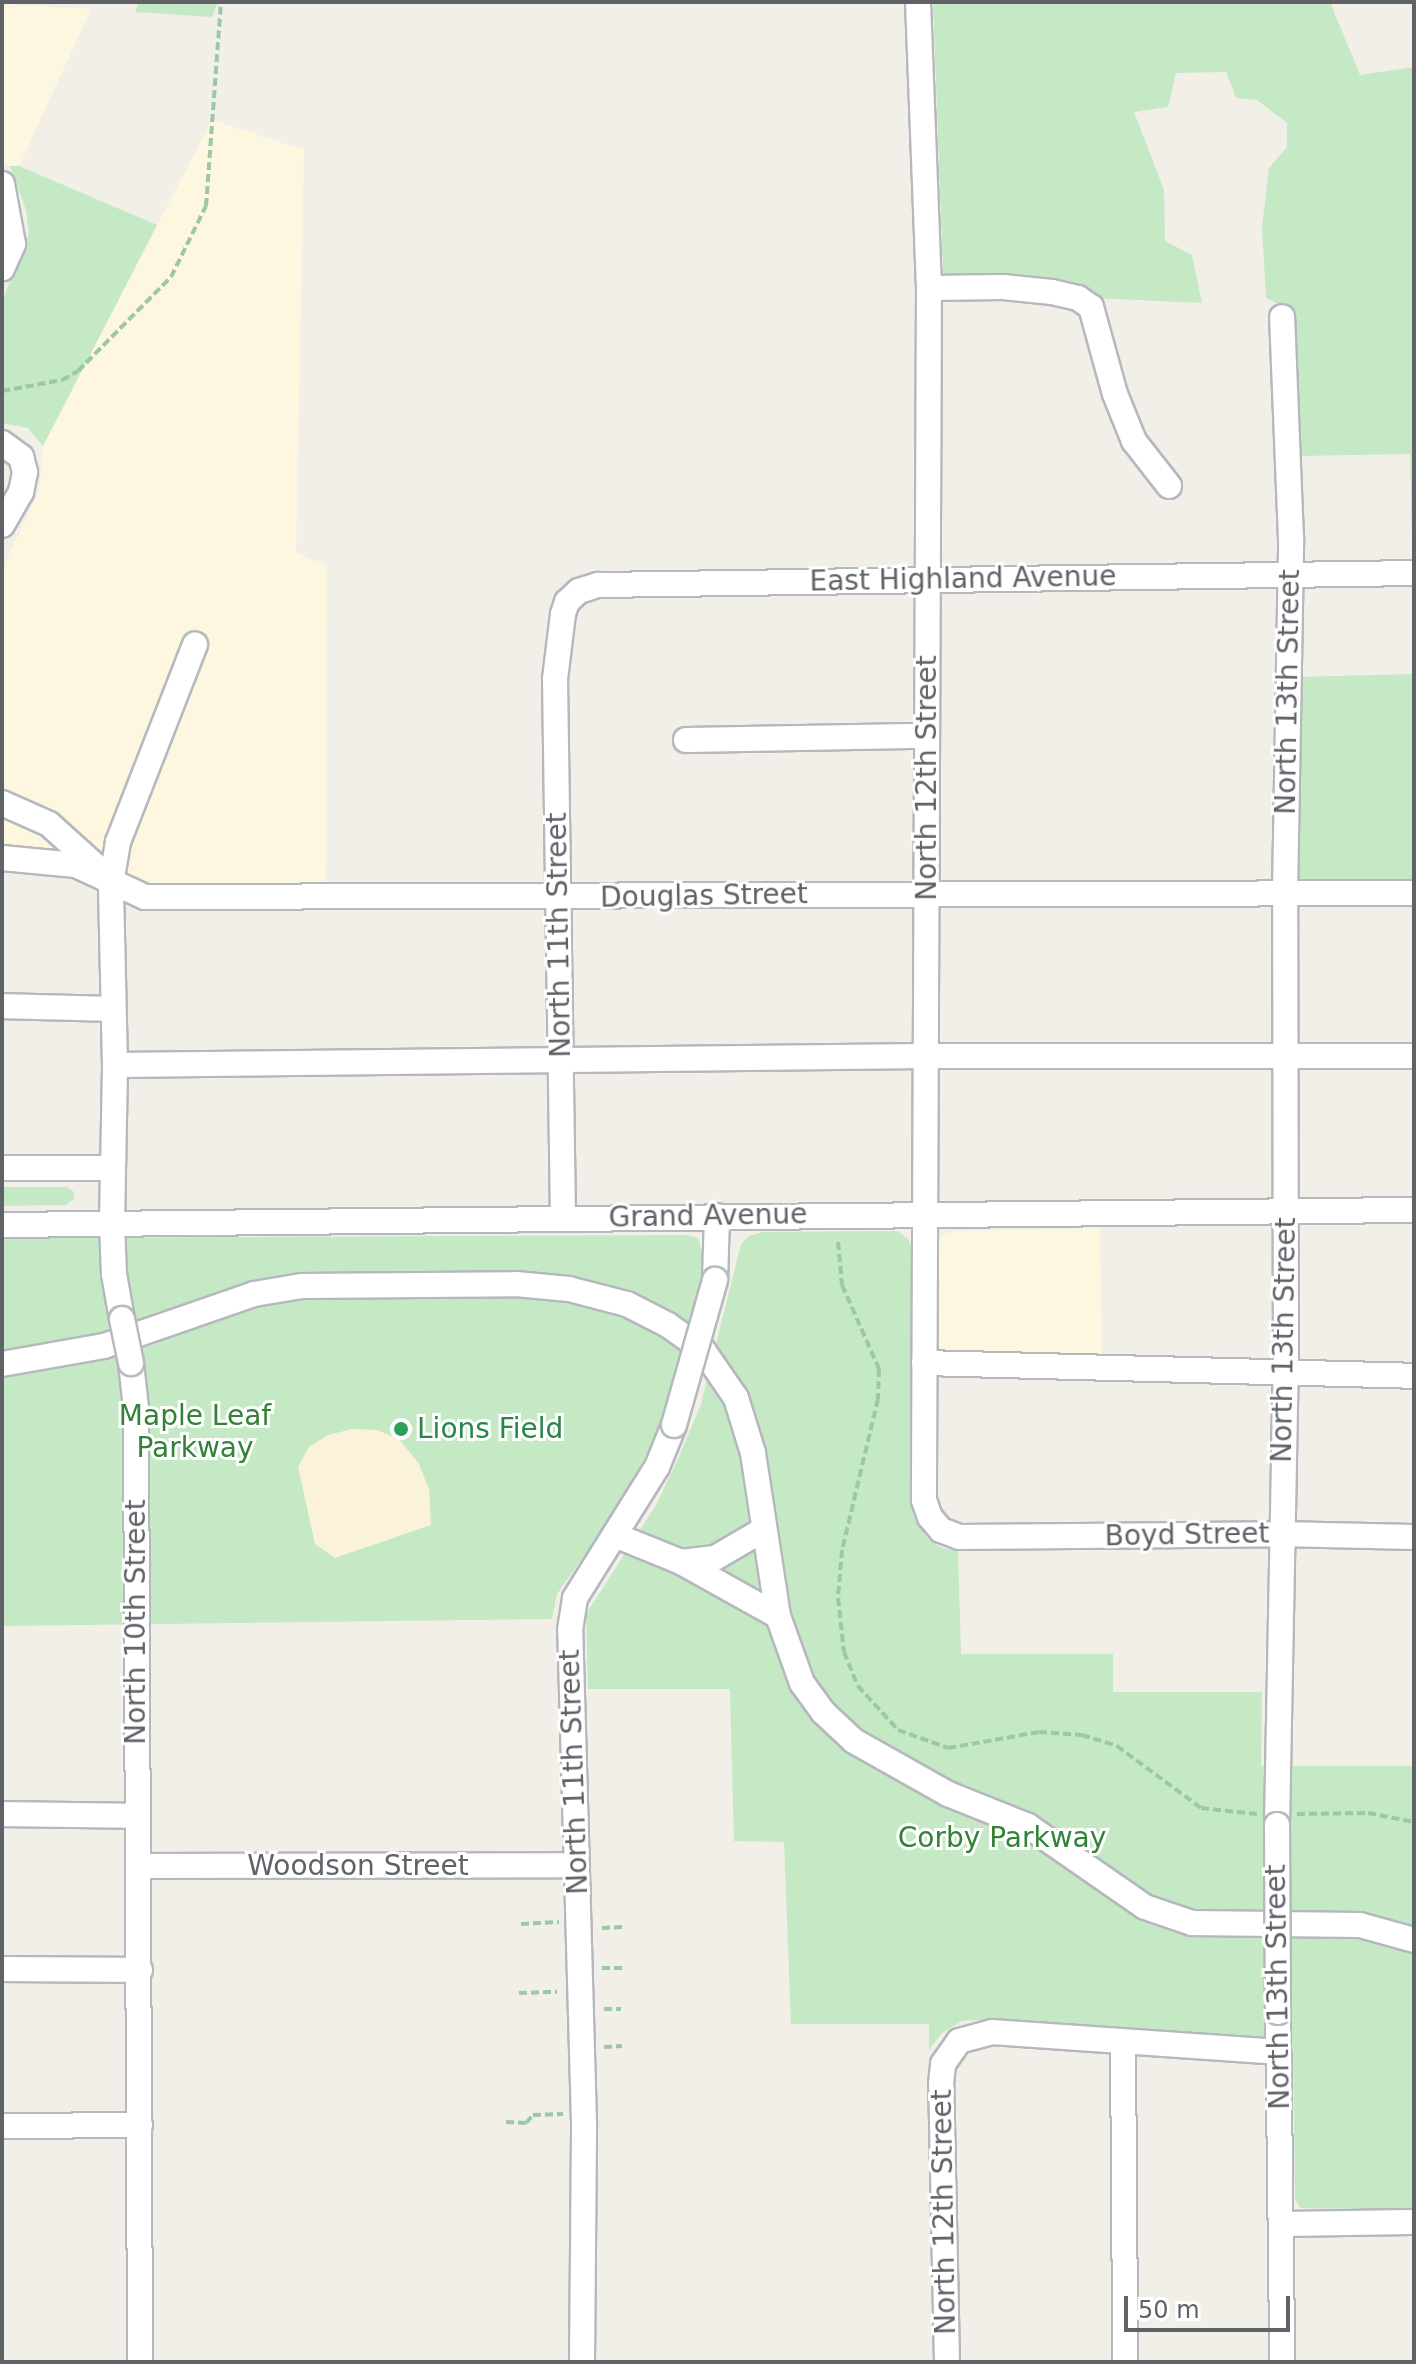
<!DOCTYPE html>
<html>
<head>
<meta charset="utf-8">
<style>
  body { margin:0 }
  #map { position:relative; width:1416px; height:2364px; overflow:hidden; background:#f1efe8; font-family:"DejaVu Sans",sans-serif }
  div>[style] { position:absolute }
  .commercial>* { inset:0; background:#fef7e0 }
  .green>* { inset:0; background:#c5e8c5 }
  .sand>* { inset:0; background:#fbf3d9 }
  .path>* { height:4px; margin-top:-2px; transform-origin:0; background:repeating-linear-gradient(90deg,#9cc7a9 0 8px,transparent 0 12px) }
  .roads { filter:drop-shadow(2px 0 #b5b8bc) drop-shadow(-2px 0 #b5b8bc) drop-shadow(0 2px #b5b8bc) drop-shadow(0 -2px #b5b8bc) }
  .minor>* { height:24px; margin:-12px; padding:0 12px; transform-origin:12px; border-radius:12px; background:#fff }
  .bridges { filter:drop-shadow(2px 0 #b5b8bc) drop-shadow(-2px 0 #b5b8bc) drop-shadow(0 2px #b5b8bc) drop-shadow(0 -2px #b5b8bc) }
  .minor-bridge>* { height:24px; margin:-12px; padding:0 12px; transform-origin:12px; border-radius:12px; background:#fff }
  .dots>* { width:22px; height:22px; translate:-50% -50%; box-sizing:border-box; border:4px solid #fff; border-radius:50% }
  span { translate:-50% -50%; white-space:nowrap; text-align:center; line-height:1.15; -webkit-text-stroke:6px #fff; paint-order:stroke }
  .street-label { font-size:28px; color:#5f6368 }
  .park-label { font-size:28px; color:#348238 }
  .leisure-label { font-size:28px; color:#27864d }
  .left { translate:0 -50%; text-align:left }
  .frame { position:absolute; inset:0; border:4px solid #5f6368; pointer-events:none }
  .scale { position:absolute; left:1124px; top:2296px; width:166px; height:36px; box-sizing:border-box; border:4px solid #5f6368; border-top:0; padding-left:10px; font-size:24px; line-height:28px; white-space:nowrap; color:#5f6368; -webkit-text-stroke:6px #fff; paint-order:stroke }
</style>
</head>
<body>
<div id="map">
  <div class="commercial">
    <div style="clip-path:polygon(2px 4px,91px 9px,19px 166px,2px 166px)"></div>
    <div style="clip-path:polygon(212px 120px,304px 150px,296px 553px,327px 565px,326px 888px,139px 888px,2px 849px,2px 570px,39px 490px,43px 446px)"></div>
    <div style="clip-path:polygon(1100px 1228px,1102px 1360px,939px 1355px,939px 1242px,944px 1234px,955px 1231px)"></div>
  </div>
  <div class="green">
    <div style="clip-path:polygon(139px 2px,218px 2px,212px 17px,135px 12px)"></div>
    <div style="clip-path:polygon(933px 2px,1330px 2px,1360px 75px,1414px 67px,1414px 620px,1410px 454px,1297px 456px,1289px 309px,1266px 298px,1262px 227px,1269px 168px,1287px 147px,1287px 123px,1257px 100px,1236px 98px,1226px 72px,1176px 73px,1168px 107px,1134px 112px,1164px 190px,1165px 241px,1192px 255px,1202px 303px,1093px 298px,955px 277px,943px 272px)"></div>
    <div style="clip-path:polygon(10px 166px,19px 166px,157px 225px,43px 446px,28px 428px,2px 423px,2px 302px,29px 233px,26px 210px)"></div>
    <div style="clip-path:polygon(1414px 674px,1414px 886px,1302px 887px,1293px 879px,1295px 677px)"></div>
    <div style="clip-path:polygon(2px 1187px,67px 1187px,74px 1192px,74px 1199px,66px 1205px,2px 1206px)"></div>
    <div style="clip-path:polygon(897px 1231px,907px 1238px,913px 1248px,913px 1498px,917px 1518px,928px 1539px,942px 1548px,958px 1551px,961px 1654px,1113px 1654px,1113px 1692px,1262px 1692px,1261px 1766px,1414px 1766px,1414px 2210px,1300px 2208px,1295px 2199px,1293px 2046px,979px 2020px,962px 2021px,942px 2033px,929px 2050px,929px 2024px,791px 2024px,784px 1842px,734px 1841px,730px 1689px,588px 1689px,586px 1614px,656px 1505px,679px 1457px,701px 1404px,741px 1244px,749px 1236px,763px 1232px)"></div>
    <div style="clip-path:polygon(686px 1235px,698px 1238px,704px 1258px,697px 1307px,679px 1374px,650px 1448px,610px 1519px,557px 1594px,552px 1619px,2px 1626px,2px 1238px)"></div>
  </div>
  <div class="sand">
    <div style="clip-path:polygon(352px 1429px,377px 1430px,399px 1439px,419px 1464px,429px 1489px,431px 1525px,335px 1558px,315px 1544px,298px 1467px,309px 1447px,328px 1435px)"></div>
  </div>
  <div class="path">
    <div style="left:2px;top:391px;width:61px;rotate:-10.4deg"></div>
    <div style="left:62px;top:380px;width:18px;rotate:-29deg"></div>
    <div style="left:78px;top:371px;width:132px;rotate:-45.3deg"></div>
    <div style="left:171px;top:277px;width:79px;rotate:-63.8deg"></div>
    <div style="left:206px;top:206px;width:205px;rotate:-85.8deg"></div>
    <div style="left:838px;top:1242px;width:43px;rotate:84.7deg"></div>
    <div style="left:842px;top:1285px;width:92px;rotate:66.2deg"></div>
    <div style="left:879px;top:1369px;width:30px;rotate:92deg"></div>
    <div style="left:878px;top:1399px;width:155px;rotate:103.4deg"></div>
    <div style="left:842px;top:1550px;width:48px;rotate:94.8deg"></div>
    <div style="left:838px;top:1598px;width:54px;rotate:83.7deg"></div>
    <div style="left:844px;top:1652px;width:37px;rotate:68deg"></div>
    <div style="left:858px;top:1686px;width:59px;rotate:47.7deg"></div>
    <div style="left:898px;top:1730px;width:53px;rotate:19.8deg"></div>
    <div style="left:948px;top:1748px;width:92px;rotate:-10deg"></div>
    <div style="left:1039px;top:1732px;width:43px;rotate:4deg"></div>
    <div style="left:1082px;top:1735px;width:37px;rotate:17deg"></div>
    <div style="left:1117px;top:1746px;width:104px;rotate:36.4deg"></div>
    <div style="left:1201px;top:1808px;width:56px;rotate:6.1deg"></div>
    <div style="left:1297px;top:1814px;width:71px;rotate:-0.8deg"></div>
    <div style="left:1368px;top:1813px;width:47px;rotate:11.1deg"></div>
    <div style="left:521px;top:1924px;width:38px;rotate:-3deg"></div>
    <div style="left:602px;top:1928px;width:21px;rotate:-3deg"></div>
    <div style="left:602px;top:1968px;width:21px"></div>
    <div style="left:519px;top:1993px;width:38px;rotate:-2deg"></div>
    <div style="left:604px;top:2009px;width:17px"></div>
    <div style="left:604px;top:2047px;width:18px;rotate:-3deg"></div>
    <div style="left:506px;top:2122px;width:20px;rotate:3deg"></div>
    <div style="left:526px;top:2123px;width:11px;rotate:-49deg"></div>
    <div style="left:533px;top:2115px;width:30px;rotate:-2deg"></div>
  </div>
  <div class="roads">
    <div class="minor">
      <div style="left:918px;top:2px;width:286px;rotate:87.8deg"></div>
      <div style="left:929px;top:288px;width:1212px;rotate:90.24deg"></div>
      <div style="left:924px;top:1500px;width:18px;rotate:71deg"></div>
      <div style="left:930px;top:1517px;width:17px;rotate:50deg"></div>
      <div style="left:941px;top:1530px;width:19px;rotate:21deg"></div>
      <div style="left:959px;top:1537px;width:321px;rotate:-0.5deg"></div>
      <div style="left:1280px;top:1534px;width:134px;rotate:1.3deg"></div>
      <div style="left:2px;top:184px;width:61px;rotate:79.6deg"></div>
      <div style="left:13px;top:244px;width:27px;rotate:114deg"></div>
      <div style="left:929px;top:288px;width:74px;rotate:-0.8deg"></div>
      <div style="left:1003px;top:287px;width:49px;rotate:5.8deg"></div>
      <div style="left:1052px;top:292px;width:27px;rotate:13deg"></div>
      <div style="left:1078px;top:298px;width:16px;rotate:35deg"></div>
      <div style="left:1091px;top:307px;width:90px;rotate:74.6deg"></div>
      <div style="left:1115px;top:394px;width:51px;rotate:68deg"></div>
      <div style="left:1134px;top:441px;width:57px;rotate:52.1deg"></div>
      <div style="left:2px;top:443px;width:24px;rotate:36deg"></div>
      <div style="left:21px;top:457px;width:16px;rotate:75deg"></div>
      <div style="left:25px;top:472px;width:20px;rotate:101deg"></div>
      <div style="left:21px;top:492px;width:38px;rotate:120deg"></div>
      <div style="left:686px;top:740px;width:241px;rotate:-1deg"></div>
      <div style="left:2px;top:803px;width:51px;rotate:24.1deg"></div>
      <div style="left:49px;top:824px;width:69px;rotate:42deg"></div>
      <div style="left:2px;top:858px;width:74px;rotate:5.4deg"></div>
      <div style="left:76px;top:865px;width:76px;rotate:24.9deg"></div>
      <div style="left:145px;top:897px;width:1269px;rotate:-0.18deg"></div>
      <div style="left:2px;top:1006px;width:111px;rotate:1.5deg"></div>
      <div style="left:115px;top:1065px;width:811px;rotate:-0.64deg"></div>
      <div style="left:926px;top:1056px;width:488px"></div>
      <div style="left:2px;top:1168px;width:110px"></div>
      <div style="left:563px;top:1218px;width:539px;rotate:-90.85deg"></div>
      <div style="left:555px;top:679px;width:65px;rotate:-83deg"></div>
      <div style="left:563px;top:614px;width:13px;rotate:-72deg"></div>
      <div style="left:567px;top:602px;width:16px;rotate:-43deg"></div>
      <div style="left:579px;top:591px;width:20px;rotate:-18deg"></div>
      <div style="left:598px;top:585px;width:816px;rotate:-0.84deg"></div>
      <div style="left:2px;top:1225px;width:1412px;rotate:-0.61deg"></div>
      <div style="left:715px;top:1280px;width:64px;rotate:-88.2deg"></div>
      <div style="left:122px;top:1319px;width:46px;rotate:-100.1deg"></div>
      <div style="left:114px;top:1274px;width:50px;rotate:-92.3deg"></div>
      <div style="left:112px;top:1224px;width:159px;rotate:-88.9deg"></div>
      <div style="left:115px;top:1065px;width:181px;rotate:-91.3deg"></div>
      <div style="left:111px;top:884px;width:43px;rotate:-80.5deg"></div>
      <div style="left:118px;top:842px;width:212px;rotate:-68.7deg"></div>
      <div style="left:131px;top:1363px;width:45px;rotate:83.7deg"></div>
      <div style="left:136px;top:1408px;width:954px;rotate:89.76deg"></div>
      <div style="left:924px;top:1363px;width:490px;rotate:1.5deg"></div>
      <div style="left:2px;top:1364px;width:104px;rotate:-10deg"></div>
      <div style="left:104px;top:1346px;width:159px;rotate:-19.1deg"></div>
      <div style="left:254px;top:1294px;width:49px;rotate:-9.5deg"></div>
      <div style="left:302px;top:1286px;width:214px;rotate:-0.5deg"></div>
      <div style="left:516px;top:1284px;width:53px;rotate:5.4deg"></div>
      <div style="left:569px;top:1289px;width:60px;rotate:14.5deg"></div>
      <div style="left:627px;top:1304px;width:46px;rotate:27.1deg"></div>
      <div style="left:668px;top:1325px;width:43px;rotate:35.5deg"></div>
      <div style="left:703px;top:1350px;width:58px;rotate:55.5deg"></div>
      <div style="left:736px;top:1398px;width:58px;rotate:72.8deg"></div>
      <div style="left:753px;top:1453px;width:165px;rotate:81.3deg"></div>
      <div style="left:778px;top:1616px;width:71px;rotate:70.3deg"></div>
      <div style="left:802px;top:1683px;width:36px;rotate:54deg"></div>
      <div style="left:823px;top:1712px;width:42px;rotate:43.1deg"></div>
      <div style="left:854px;top:1741px;width:108px;rotate:29.4deg"></div>
      <div style="left:948px;top:1794px;width:86px;rotate:21.8deg"></div>
      <div style="left:1028px;top:1826px;width:142px;rotate:34.7deg"></div>
      <div style="left:1145px;top:1907px;width:50px;rotate:18.8deg"></div>
      <div style="left:1192px;top:1923px;width:168px;rotate:0.7deg"></div>
      <div style="left:1360px;top:1925px;width:56px;rotate:15.5deg"></div>
      <div style="left:617px;top:1536px;width:69px;rotate:22.1deg"></div>
      <div style="left:681px;top:1562px;width:111px;rotate:29.1deg"></div>
      <div style="left:681px;top:1562px;width:34px;rotate:-7deg"></div>
      <div style="left:715px;top:1558px;width:56px;rotate:-30.3deg"></div>
      <div style="left:2px;top:1814px;width:135px;rotate:0.8deg"></div>
      <div style="left:1277px;top:1825px;width:452px;rotate:-88.9deg"></div>
      <div style="left:1286px;top:1373px;width:479px;rotate:-90.1deg"></div>
      <div style="left:1285px;top:894px;width:355px;rotate:-89deg"></div>
      <div style="left:1291px;top:539px;width:222px;rotate:-92.3deg"></div>
      <div style="left:139px;top:1866px;width:438px;rotate:-0.1deg"></div>
      <div style="left:2px;top:1969px;width:138px;rotate:0.4deg"></div>
      <div style="left:1278px;top:2012px;width:350px;rotate:89.3deg"></div>
      <div style="left:1123px;top:2042px;width:320px;rotate:89.6deg"></div>
      <div style="left:2px;top:2126px;width:138px;rotate:-0.4deg"></div>
      <div style="left:1282px;top:2224px;width:132px;rotate:-0.9deg"></div>
      <div style="left:582px;top:2362px;width:239px;rotate:-89.5deg"></div>
      <div style="left:584px;top:2123px;width:493px;rotate:-91.6deg"></div>
      <div style="left:570px;top:1630px;width:32px;rotate:-81deg"></div>
      <div style="left:575px;top:1598px;width:155px;rotate:-58deg"></div>
      <div style="left:657px;top:1467px;width:45px;rotate:-68deg"></div>
      <div style="left:947px;top:2362px;width:278px;rotate:-91.2deg"></div>
      <div style="left:941px;top:2084px;width:20px;rotate:-84deg"></div>
      <div style="left:943px;top:2064px;width:28px;rotate:-55deg"></div>
      <div style="left:959px;top:2041px;width:35px;rotate:-15deg"></div>
      <div style="left:993px;top:2032px;width:286px;rotate:4deg"></div>
    </div>
  </div>
  <div class="bridges">
    <div class="minor-bridge">
      <div style="left:122px;top:1319px;width:45px;rotate:78.4deg"></div>
      <div style="left:674px;top:1425px;width:151px;rotate:-74.2deg"></div>
      <div style="left:1277px;top:1825px;width:187px;rotate:89.7deg"></div>
    </div>
  </div>
  <div class="dots">
    <div style="left:401px;top:1429px;background:#2e9e5b"></div>
  </div>
  <div class="street-label">
    <span style="left:963px;top:579px;rotate:-1deg">East Highland Avenue</span>
    <span style="left:1288px;top:692px;rotate:-89deg">North 13th Street</span>
    <span style="left:927px;top:778px;rotate:-90deg">North 12th Street</span>
    <span style="left:704px;top:896px;rotate:-1deg">Douglas Street</span>
    <span style="left:559px;top:935px;rotate:-91deg">North 11th Street</span>
    <span style="left:708px;top:1216px;rotate:-1deg">Grand Avenue</span>
    <span style="left:1284px;top:1340px;rotate:-89deg">North 13th Street</span>
    <span style="left:1187px;top:1535px;rotate:-1deg">Boyd Street</span>
    <span style="left:136px;top:1622px;rotate:-90deg">North 10th Street</span>
    <span style="left:574px;top:1772px;rotate:-92deg">North 11th Street</span>
    <span style="left:358px;top:1866px">Woodson Street</span>
    <span style="left:1278px;top:1987px;rotate:-91deg">North 13th Street</span>
    <span style="left:944px;top:2212px;rotate:-91deg">North 12th Street</span>
  </div>
  <div class="park-label">
    <span style="left:195px;top:1432px">Maple Leaf<br>Parkway</span>
    <span style="left:1002px;top:1838px">Corby Parkway</span>
  </div>
  <div class="leisure-label">
    <span class="left" style="left:417px;top:1429px">Lions Field</span>
  </div>
  <div class="frame"></div>
  <div class="scale">50 m</div>
</div>
</body>
</html>
